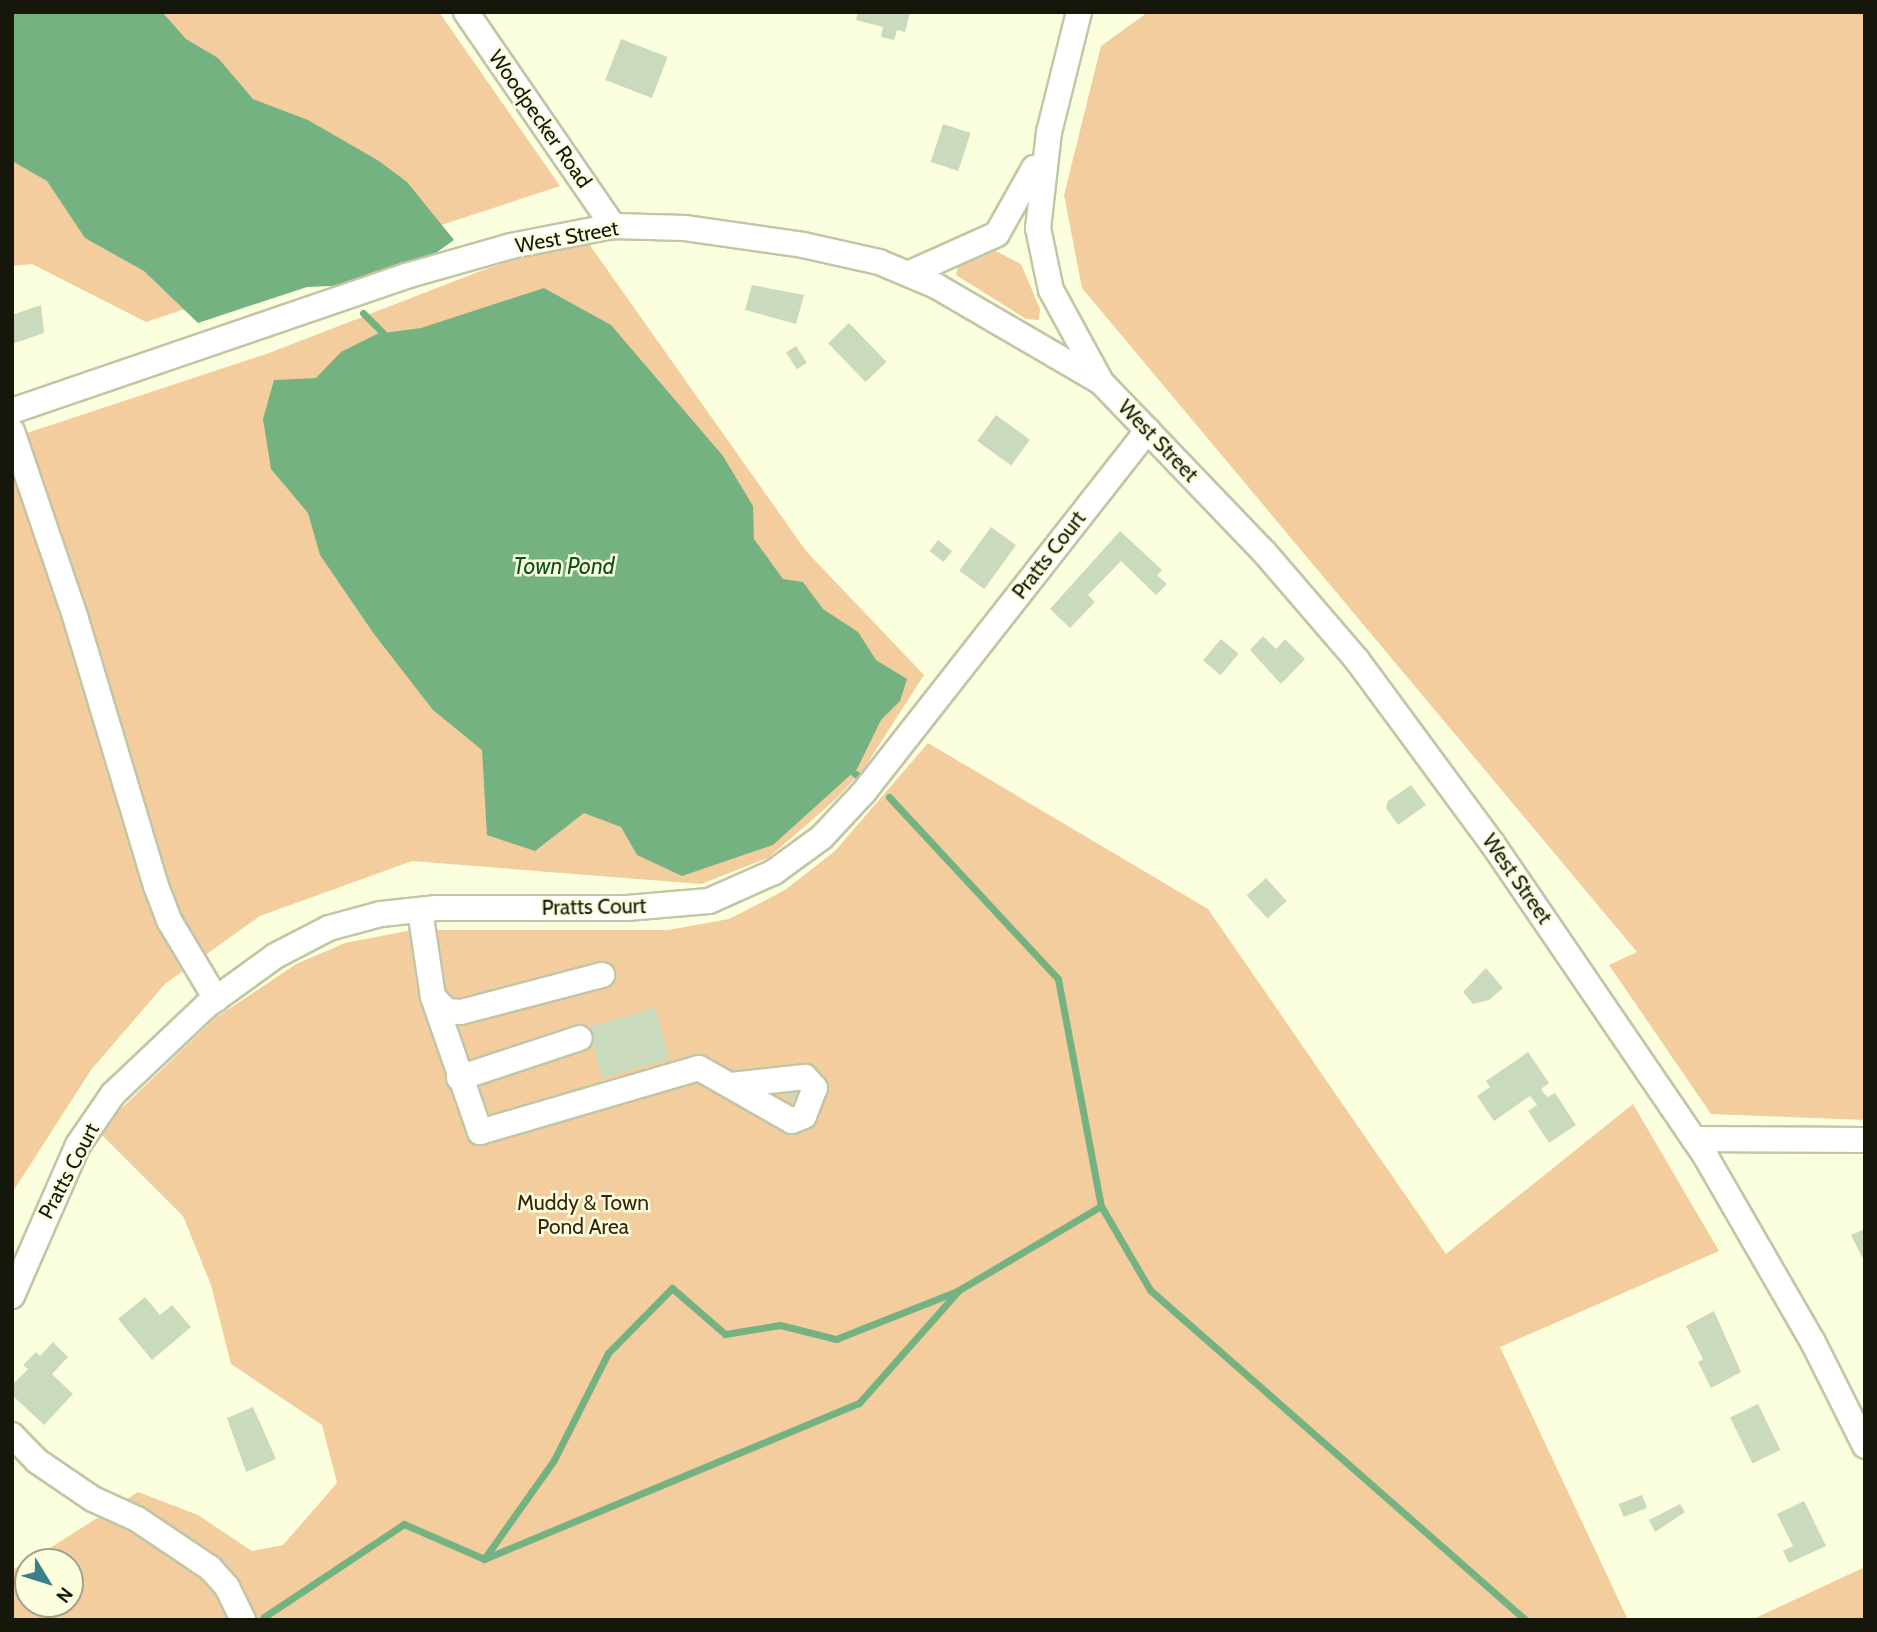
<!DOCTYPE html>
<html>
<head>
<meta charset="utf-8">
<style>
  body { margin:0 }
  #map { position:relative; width:1877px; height:1632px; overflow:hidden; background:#fcffdd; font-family:Cabin,sans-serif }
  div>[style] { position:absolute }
  .green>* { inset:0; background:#f3cd9e }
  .water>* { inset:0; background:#75b282 }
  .stream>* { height:7px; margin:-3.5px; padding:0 3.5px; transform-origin:3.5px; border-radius:3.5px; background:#75b282 }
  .building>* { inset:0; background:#cadbbd; transform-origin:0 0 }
  .roads { filter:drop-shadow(2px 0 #c3c6a6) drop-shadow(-2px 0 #c3c6a6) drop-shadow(0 2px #c3c6a6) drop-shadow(0 -2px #c3c6a6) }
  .minor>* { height:24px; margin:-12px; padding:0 12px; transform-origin:12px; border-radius:12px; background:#fff }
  span { translate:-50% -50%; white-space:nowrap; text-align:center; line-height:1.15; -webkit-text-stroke:5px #fcffdd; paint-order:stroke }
  .street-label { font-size:21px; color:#16170b }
  .park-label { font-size:21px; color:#382509 }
  .water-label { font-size:23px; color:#0a5125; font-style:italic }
  .frame { position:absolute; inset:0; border:14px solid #16170b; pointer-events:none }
  .north { position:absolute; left:14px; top:1548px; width:70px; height:70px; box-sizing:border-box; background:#fcffdd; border:2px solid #a0a289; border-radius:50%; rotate:128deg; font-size:19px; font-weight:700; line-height:28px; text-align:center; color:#16170b }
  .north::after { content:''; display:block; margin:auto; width:24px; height:32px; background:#387f89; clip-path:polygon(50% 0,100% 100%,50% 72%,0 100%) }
</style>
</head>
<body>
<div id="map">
  <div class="green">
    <div style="clip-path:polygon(12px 12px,439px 12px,560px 186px,146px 322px,32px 264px,12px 266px)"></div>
    <div style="clip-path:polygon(1148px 12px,1865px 12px,1865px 1120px,1711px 1114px,1609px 965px,1637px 952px,1082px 288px,1064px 195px,1101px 46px)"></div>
    <div style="clip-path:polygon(589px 244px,806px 551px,924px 675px,863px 770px,835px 800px,768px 858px,701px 884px,412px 861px,260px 916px,165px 984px,91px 1070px,12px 1193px,12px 438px,269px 353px,486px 269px,558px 245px)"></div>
    <div style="clip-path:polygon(996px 251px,1021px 264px,1040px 309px,1039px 320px,1026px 319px,956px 275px,958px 266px)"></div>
    <div style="clip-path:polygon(928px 743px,1208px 909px,1446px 1254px,1633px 1104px,1719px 1251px,1500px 1347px,1628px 1620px,12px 1620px,12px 1570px,28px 1562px,28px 1604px,70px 1604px,70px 1562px,28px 1562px,138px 1492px,198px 1515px,252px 1551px,283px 1545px,337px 1483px,322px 1425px,231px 1364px,211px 1285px,183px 1216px,98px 1131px,214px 1019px,296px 964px,345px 943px,412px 930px,668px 930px,729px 919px,785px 890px,835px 851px)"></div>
    <div style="clip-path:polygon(1865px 1567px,1865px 1620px,1751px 1620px)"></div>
  </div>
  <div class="water">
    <div style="clip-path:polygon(12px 12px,162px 12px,186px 39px,218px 58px,253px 99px,308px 120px,379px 161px,407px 182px,454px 240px,433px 255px,353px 285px,307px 287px,198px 323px,144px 271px,85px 238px,47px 181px,12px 161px)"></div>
    <div style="clip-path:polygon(544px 288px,611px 325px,723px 456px,753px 506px,754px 539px,783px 579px,803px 582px,823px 609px,858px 632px,876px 660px,907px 679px,900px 701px,881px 720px,857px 769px,773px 845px,682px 876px,637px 855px,621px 827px,584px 813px,535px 851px,487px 835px,482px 750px,433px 710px,374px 634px,320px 555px,308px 513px,271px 469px,263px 419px,274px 380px,316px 378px,341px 352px,377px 334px,421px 328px)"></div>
  </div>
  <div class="stream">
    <div style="left:363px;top:313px;width:38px;rotate:45deg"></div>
    <div style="left:847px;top:768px;width:16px;rotate:35deg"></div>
    <div style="left:889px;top:797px;width:248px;rotate:47.1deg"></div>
    <div style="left:1058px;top:979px;width:231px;rotate:79.3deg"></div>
    <div style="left:1101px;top:1206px;width:97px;rotate:59.7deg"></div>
    <div style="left:1150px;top:1290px;width:500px;rotate:41.3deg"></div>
    <div style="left:484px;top:1559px;width:121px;rotate:-54.7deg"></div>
    <div style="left:554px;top:1460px;width:120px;rotate:-63.2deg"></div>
    <div style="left:608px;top:1353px;width:91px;rotate:-45.4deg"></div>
    <div style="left:672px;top:1288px;width:70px;rotate:41deg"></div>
    <div style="left:725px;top:1334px;width:56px;rotate:-9.3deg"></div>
    <div style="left:780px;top:1325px;width:58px;rotate:14deg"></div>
    <div style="left:836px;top:1339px;width:130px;rotate:-21.6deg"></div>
    <div style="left:264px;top:1617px;width:168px;rotate:-33.6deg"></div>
    <div style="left:404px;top:1524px;width:87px;rotate:23.6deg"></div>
    <div style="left:484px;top:1559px;width:406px;rotate:-22.6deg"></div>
    <div style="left:859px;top:1403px;width:151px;rotate:-48.5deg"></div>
    <div style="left:959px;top:1290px;width:165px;rotate:-30.6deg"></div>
  </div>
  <div class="building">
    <div style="clip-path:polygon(858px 12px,910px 12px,905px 32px,897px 30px,894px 40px,881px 37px,883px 27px,856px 20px)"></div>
    <div style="left:621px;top:39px;width:50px;height:44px;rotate:21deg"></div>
    <div style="left:943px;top:124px;width:29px;height:40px;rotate:18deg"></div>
    <div style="clip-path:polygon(752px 285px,804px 295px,796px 324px,745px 310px)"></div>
    <div style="clip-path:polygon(41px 305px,44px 333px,12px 344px,12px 315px)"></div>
    <div style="left:849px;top:323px;width:54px;height:29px;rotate:46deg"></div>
    <div style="left:796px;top:346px;width:20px;height:12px;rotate:57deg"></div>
    <div style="left:996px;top:415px;width:42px;height:32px;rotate:36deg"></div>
    <div style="left:991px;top:527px;width:31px;height:54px;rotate:36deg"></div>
    <div style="clip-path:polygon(1120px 531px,1162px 570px,1157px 575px,1167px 584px,1156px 595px,1121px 561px,1088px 595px,1095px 602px,1070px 628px,1050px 609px)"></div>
    <div style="left:938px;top:540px;width:18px;height:14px;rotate:38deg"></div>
    <div style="clip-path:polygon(1263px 636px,1276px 649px,1285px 639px,1305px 659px,1281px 684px,1250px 650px)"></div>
    <div style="left:1221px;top:639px;width:23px;height:28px;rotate:40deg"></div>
    <div style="clip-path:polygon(1411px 785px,1426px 805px,1398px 825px,1386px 808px,1388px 801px)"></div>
    <div style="left:1266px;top:878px;width:31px;height:26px;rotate:48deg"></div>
    <div style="clip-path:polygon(1486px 968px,1503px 988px,1489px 1000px,1473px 1004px,1463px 992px)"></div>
    <div style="left:655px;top:1008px;width:53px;height:70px;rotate:74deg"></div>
    <div style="clip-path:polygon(1528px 1052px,1549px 1083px,1541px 1089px,1547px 1097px,1555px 1093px,1576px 1125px,1549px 1143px,1528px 1111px,1537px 1105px,1530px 1096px,1494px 1121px,1477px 1096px,1490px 1087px,1486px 1081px)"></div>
    <div style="clip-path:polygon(788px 1085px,803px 1094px,797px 1106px,783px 1093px)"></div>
    <div style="clip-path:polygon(1865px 1229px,1865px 1263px,1851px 1235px)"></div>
    <div style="clip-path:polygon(145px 1297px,160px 1315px,172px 1305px,191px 1327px,152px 1360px,118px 1319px)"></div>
    <div style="clip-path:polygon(1714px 1311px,1741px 1372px,1711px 1388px,1698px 1362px,1703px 1359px,1686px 1326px)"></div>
    <div style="clip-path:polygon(53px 1342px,68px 1357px,52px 1374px,73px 1394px,44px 1425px,12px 1395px,12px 1385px,28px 1369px,23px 1365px,36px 1352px,40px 1356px)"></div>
    <div style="left:1758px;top:1404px;width:51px;height:31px;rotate:64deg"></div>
    <div style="clip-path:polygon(253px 1407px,276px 1459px,246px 1472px,227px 1418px)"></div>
    <div style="left:1642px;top:1495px;width:14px;height:25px;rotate:69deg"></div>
    <div style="clip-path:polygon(1804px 1501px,1826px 1546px,1789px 1563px,1783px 1551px,1793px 1546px,1777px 1514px)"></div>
    <div style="clip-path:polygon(1680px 1504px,1685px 1512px,1655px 1532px,1649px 1520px)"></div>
  </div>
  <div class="roads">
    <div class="minor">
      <div style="left:466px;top:12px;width:260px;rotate:55.5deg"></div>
      <div style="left:1079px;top:12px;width:124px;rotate:104deg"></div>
      <div style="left:1049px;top:132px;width:97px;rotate:96.5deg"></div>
      <div style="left:1038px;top:228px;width:63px;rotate:78.2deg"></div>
      <div style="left:1051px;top:290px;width:100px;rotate:61.4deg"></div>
      <div style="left:910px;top:273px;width:95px;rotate:-24.1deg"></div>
      <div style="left:997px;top:234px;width:76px;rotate:-60.7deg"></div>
      <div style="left:12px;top:411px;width:416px;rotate:-18.9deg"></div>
      <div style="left:406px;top:276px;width:109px;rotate:-15.9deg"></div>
      <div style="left:511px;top:246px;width:104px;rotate:-11.1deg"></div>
      <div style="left:613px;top:226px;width:72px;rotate:1.6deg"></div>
      <div style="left:685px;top:228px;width:119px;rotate:8.2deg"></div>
      <div style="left:803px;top:245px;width:78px;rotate:12.6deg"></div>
      <div style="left:879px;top:262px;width:62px;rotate:22.8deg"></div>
      <div style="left:936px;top:286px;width:191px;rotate:30.2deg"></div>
      <div style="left:1101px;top:382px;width:237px;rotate:46.2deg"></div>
      <div style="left:1265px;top:553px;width:141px;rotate:49.3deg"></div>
      <div style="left:1357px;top:660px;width:227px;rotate:53.6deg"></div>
      <div style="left:1492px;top:843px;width:380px;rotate:55.7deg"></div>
      <div style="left:1706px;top:1157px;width:214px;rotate:60deg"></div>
      <div style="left:1813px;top:1342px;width:116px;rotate:63.4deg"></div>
      <div style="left:12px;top:431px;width:195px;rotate:71.2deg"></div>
      <div style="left:75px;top:616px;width:282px;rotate:73.3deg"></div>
      <div style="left:156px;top:886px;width:39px;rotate:69deg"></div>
      <div style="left:170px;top:922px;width:90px;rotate:59.1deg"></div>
      <div style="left:420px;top:910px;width:88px;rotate:81.5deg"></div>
      <div style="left:433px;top:997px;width:20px;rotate:45deg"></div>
      <div style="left:447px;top:1011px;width:14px;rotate:4deg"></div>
      <div style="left:461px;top:1012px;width:146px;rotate:-14.7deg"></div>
      <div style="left:433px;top:997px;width:143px;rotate:70.8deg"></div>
      <div style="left:480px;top:1132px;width:228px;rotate:-16.3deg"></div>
      <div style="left:699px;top:1068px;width:107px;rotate:29.7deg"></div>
      <div style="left:792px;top:1121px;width:13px;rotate:-23deg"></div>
      <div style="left:804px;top:1116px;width:30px;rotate:-69deg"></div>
      <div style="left:815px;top:1088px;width:15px;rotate:-132deg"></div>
      <div style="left:805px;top:1077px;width:74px;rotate:173.8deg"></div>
      <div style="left:459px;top:1078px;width:127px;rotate:-18.3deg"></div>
      <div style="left:1694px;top:1139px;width:171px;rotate:0.3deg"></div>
      <div style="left:12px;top:1296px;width:165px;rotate:-66.4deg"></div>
      <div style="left:78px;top:1145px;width:62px;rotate:-55.5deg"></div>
      <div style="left:113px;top:1094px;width:128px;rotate:-43.4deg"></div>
      <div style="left:206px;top:1006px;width:85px;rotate:-35.9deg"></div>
      <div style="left:275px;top:956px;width:61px;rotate:-27.4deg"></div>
      <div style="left:329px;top:928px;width:54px;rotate:-15.1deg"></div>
      <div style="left:381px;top:914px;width:56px;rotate:-6.1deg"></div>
      <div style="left:437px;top:908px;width:190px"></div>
      <div style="left:627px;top:908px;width:82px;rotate:-4.9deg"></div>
      <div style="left:709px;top:901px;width:71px;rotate:-24deg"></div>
      <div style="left:774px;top:872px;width:59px;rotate:-36.1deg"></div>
      <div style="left:822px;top:837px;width:62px;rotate:-47deg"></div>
      <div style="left:864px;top:792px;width:460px;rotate:-51.9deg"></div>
      <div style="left:12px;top:1435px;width:36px;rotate:46deg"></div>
      <div style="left:37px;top:1461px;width:68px;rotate:34.2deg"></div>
      <div style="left:93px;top:1499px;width:48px;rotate:24.4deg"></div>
      <div style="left:137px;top:1519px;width:88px;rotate:33.9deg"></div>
      <div style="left:210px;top:1568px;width:25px;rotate:48deg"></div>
      <div style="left:227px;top:1587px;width:37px;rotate:64deg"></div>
    </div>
  </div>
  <div class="street-label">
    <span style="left:540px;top:119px;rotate:55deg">Woodpecker Road</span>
    <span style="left:567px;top:237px;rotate:-10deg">West Street</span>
    <span style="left:1158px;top:441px;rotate:46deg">West Street</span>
    <span style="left:1049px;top:555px;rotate:-52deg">Pratts Court</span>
    <span style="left:1517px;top:879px;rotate:55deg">West Street</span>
    <span style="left:594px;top:907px;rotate:-1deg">Pratts Court</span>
    <span style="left:69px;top:1171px;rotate:-62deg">Pratts Court</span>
  </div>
  <div class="park-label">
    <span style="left:583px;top:1215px">Muddy &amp; Town<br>Pond Area</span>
  </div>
  <div class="water-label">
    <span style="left:564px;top:566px">Town Pond</span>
  </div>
  <div class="frame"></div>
  <div class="north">N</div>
</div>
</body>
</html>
